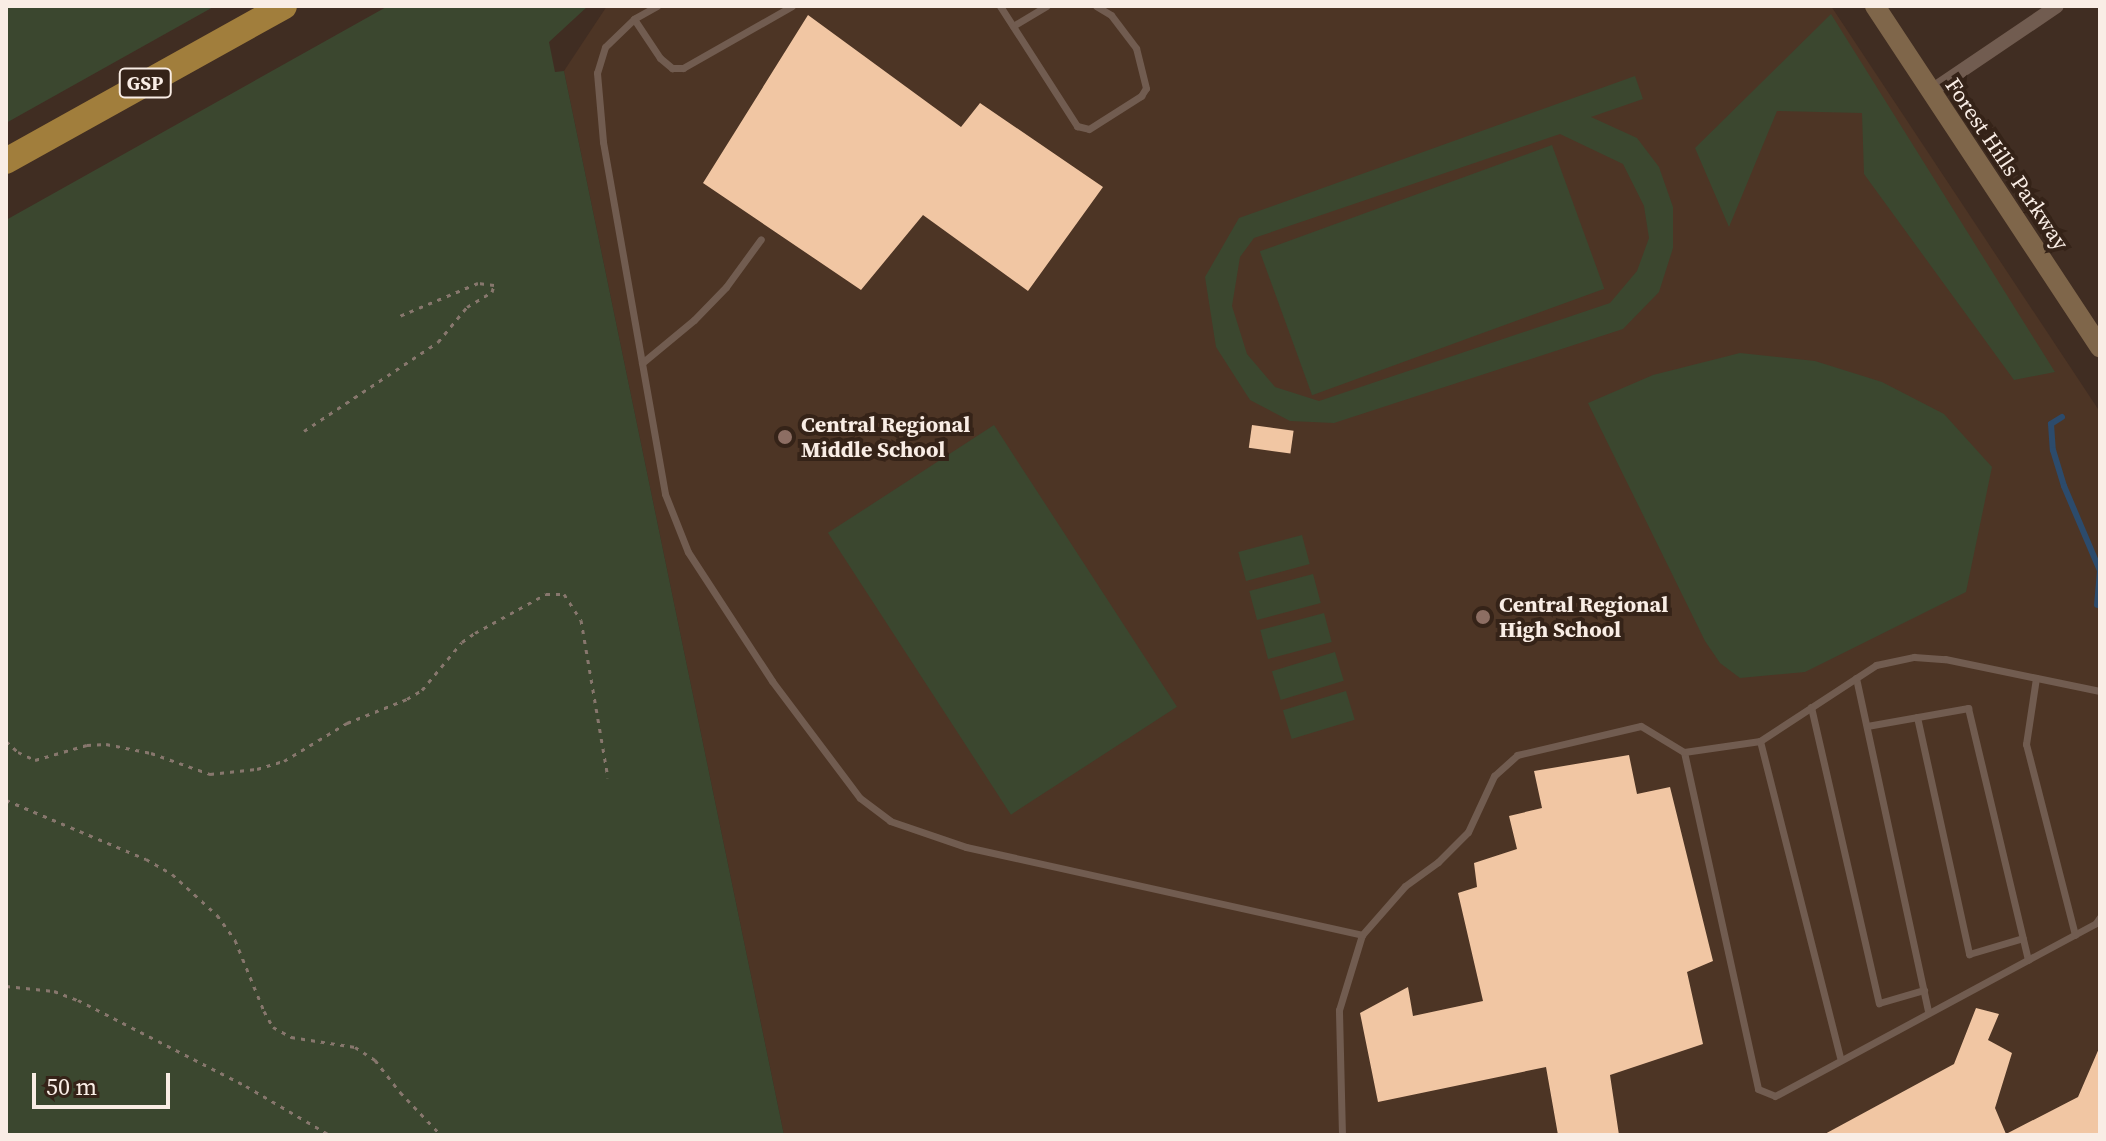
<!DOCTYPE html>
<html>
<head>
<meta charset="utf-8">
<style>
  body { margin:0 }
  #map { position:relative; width:2106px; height:1141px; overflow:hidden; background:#402d22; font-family:"Source Serif 4",serif }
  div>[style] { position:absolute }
  .built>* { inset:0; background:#4d3525 }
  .green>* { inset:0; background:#3b472f; transform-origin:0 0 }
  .stream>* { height:6px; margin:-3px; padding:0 3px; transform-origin:3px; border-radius:3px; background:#2c4b6c }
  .building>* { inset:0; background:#f1c6a3; transform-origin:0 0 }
  .path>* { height:3px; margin-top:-1.5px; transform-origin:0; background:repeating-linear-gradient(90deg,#87776d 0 4px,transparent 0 10px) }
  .lane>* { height:7px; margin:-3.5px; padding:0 3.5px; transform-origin:3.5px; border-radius:3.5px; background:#715c50 }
  .street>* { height:14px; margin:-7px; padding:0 7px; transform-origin:7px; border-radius:7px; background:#715c50 }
  .secondary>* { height:20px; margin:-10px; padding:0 10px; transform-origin:10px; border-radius:10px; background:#7f664a }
  .highway>* { height:26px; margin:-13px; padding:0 13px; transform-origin:13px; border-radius:13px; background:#a17e3c }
  .dots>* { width:22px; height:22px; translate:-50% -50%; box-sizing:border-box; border:4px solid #352318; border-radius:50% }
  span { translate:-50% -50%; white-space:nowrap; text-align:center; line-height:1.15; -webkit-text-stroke:8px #352318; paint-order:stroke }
  .shield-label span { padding:2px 6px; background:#352318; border:2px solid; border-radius:6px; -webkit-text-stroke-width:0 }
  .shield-label { font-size:20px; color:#f9ede5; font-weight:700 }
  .street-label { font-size:22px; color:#f9ede5 }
  .poi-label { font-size:22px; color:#f9ede5; font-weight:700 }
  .left { translate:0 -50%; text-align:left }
  .frame { position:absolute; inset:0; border:8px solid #f9ede5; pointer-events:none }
  .scale { position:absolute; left:32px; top:1073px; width:138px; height:36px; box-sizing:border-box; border:4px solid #f9ede5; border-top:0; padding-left:10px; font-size:24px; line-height:28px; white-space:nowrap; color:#f9ede5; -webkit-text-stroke:6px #352318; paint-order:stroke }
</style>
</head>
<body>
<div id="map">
  <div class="built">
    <div style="clip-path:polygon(607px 6px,1831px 6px,2100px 412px,2100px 1135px,784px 1135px,564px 71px)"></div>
  </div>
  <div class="green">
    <div style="clip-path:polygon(6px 6px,215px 6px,6px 123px)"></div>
    <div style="clip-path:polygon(388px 6px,588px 6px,549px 42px,555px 72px,564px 71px,784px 1135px,6px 1135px,6px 220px)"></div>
    <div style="clip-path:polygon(1831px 14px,2055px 372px,2014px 380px,1864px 174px,1862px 113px,1777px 111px,1729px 227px,1695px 148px)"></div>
    <div style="clip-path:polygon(evenodd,1635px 76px,1643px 99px,1591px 117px,1637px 138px,1659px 167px,1673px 207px,1673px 248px,1659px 292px,1623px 329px,1334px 423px,1290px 421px,1250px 400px,1216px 347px,1205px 277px,1239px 218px,1635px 76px,1560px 134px,1623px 164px,1644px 206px,1649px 238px,1637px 271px,1610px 303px,1319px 401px,1275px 387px,1247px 354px,1232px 306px,1240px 257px,1254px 238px,1560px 134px)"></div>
    <div style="left:1552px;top:145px;width:153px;height:311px;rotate:70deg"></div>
    <div style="clip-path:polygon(1740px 353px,1815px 361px,1882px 382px,1944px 414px,1992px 467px,1966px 592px,1805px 672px,1740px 678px,1720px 663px,1705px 641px,1588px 403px,1653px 375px)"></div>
    <div style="left:994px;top:425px;width:336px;height:198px;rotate:57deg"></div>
    <div style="left:1302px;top:535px;width:30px;height:66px;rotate:75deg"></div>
    <div style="left:1313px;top:574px;width:30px;height:66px;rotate:75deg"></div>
    <div style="left:1324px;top:613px;width:30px;height:66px;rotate:75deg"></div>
    <div style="left:1335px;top:652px;width:30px;height:66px;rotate:73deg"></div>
    <div style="left:1346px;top:691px;width:30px;height:66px;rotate:73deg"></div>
  </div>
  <div class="stream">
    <div style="left:2062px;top:417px;width:13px;rotate:148deg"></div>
    <div style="left:2051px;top:424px;width:26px;rotate:86deg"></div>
    <div style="left:2053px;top:450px;width:38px;rotate:73deg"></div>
    <div style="left:2064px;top:486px;width:92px;rotate:67deg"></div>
    <div style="left:2100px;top:571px;width:34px;rotate:95deg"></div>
  </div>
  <div class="building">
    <div style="clip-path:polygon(808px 15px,961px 127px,980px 103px,1103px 187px,1028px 291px,923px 215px,861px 290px,703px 183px)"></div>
    <div style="left:1252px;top:425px;width:42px;height:23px;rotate:8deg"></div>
    <div style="clip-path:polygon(1629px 755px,1637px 794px,1670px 787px,1713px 961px,1687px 972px,1703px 1044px,1610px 1075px,1619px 1135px,1558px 1135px,1546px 1067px,1378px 1102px,1360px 1013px,1408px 987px,1413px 1016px,1483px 1001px,1458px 893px,1477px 887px,1474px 863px,1517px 849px,1509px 816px,1542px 808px,1534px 771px)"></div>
    <div style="clip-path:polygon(1976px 1008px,1999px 1014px,1988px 1040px,2012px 1053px,1995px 1108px,2006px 1134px,2078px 1097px,2100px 1046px,2100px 1135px,1823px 1135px,1954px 1064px)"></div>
  </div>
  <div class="path">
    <div style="left:304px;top:431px;width:161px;rotate:-33.6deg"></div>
    <div style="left:438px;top:342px;width:45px;rotate:-50.4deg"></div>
    <div style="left:467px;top:307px;width:29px;rotate:-31deg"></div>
    <div style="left:492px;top:292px;width:7px;rotate:-74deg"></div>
    <div style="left:494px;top:285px;width:16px;rotate:-173deg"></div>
    <div style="left:478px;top:283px;width:88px;rotate:157.2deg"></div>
    <div style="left:6px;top:741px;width:16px;rotate:43deg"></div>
    <div style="left:18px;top:752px;width:19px;rotate:25deg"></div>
    <div style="left:35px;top:760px;width:54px;rotate:-16.1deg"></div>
    <div style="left:87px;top:745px;width:19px;rotate:-3deg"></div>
    <div style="left:106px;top:744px;width:46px;rotate:11.3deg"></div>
    <div style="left:151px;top:753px;width:63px;rotate:19.6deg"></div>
    <div style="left:210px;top:774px;width:47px;rotate:-6.1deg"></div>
    <div style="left:257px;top:769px;width:28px;rotate:-17deg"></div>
    <div style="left:284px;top:761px;width:74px;rotate:-31.1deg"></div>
    <div style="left:347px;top:723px;width:65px;rotate:-21.8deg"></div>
    <div style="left:407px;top:699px;width:17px;rotate:-31deg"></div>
    <div style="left:422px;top:690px;width:62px;rotate:-50.2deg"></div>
    <div style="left:462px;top:642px;width:16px;rotate:-35deg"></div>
    <div style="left:475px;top:633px;width:81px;rotate:-28.8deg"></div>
    <div style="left:546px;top:594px;width:18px"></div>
    <div style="left:564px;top:594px;width:31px;rotate:57deg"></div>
    <div style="left:581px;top:620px;width:160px;rotate:80.3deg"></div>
    <div style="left:6px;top:800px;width:152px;rotate:22.9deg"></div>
    <div style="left:146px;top:859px;width:30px;rotate:30deg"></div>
    <div style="left:172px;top:874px;width:61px;rotate:42.3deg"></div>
    <div style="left:217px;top:915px;width:31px;rotate:54deg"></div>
    <div style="left:235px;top:940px;width:77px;rotate:67.8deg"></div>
    <div style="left:264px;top:1011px;width:18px;rotate:61deg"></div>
    <div style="left:273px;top:1027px;width:21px;rotate:29deg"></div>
    <div style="left:291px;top:1037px;width:65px;rotate:8.9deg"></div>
    <div style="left:355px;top:1047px;width:24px;rotate:33deg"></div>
    <div style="left:375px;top:1060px;width:41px;rotate:52deg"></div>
    <div style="left:400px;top:1092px;width:59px;rotate:46.4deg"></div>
    <div style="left:6px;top:986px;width:48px;rotate:5.9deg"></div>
    <div style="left:54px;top:991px;width:26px;rotate:21deg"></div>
    <div style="left:78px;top:1000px;width:189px;rotate:27.1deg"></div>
    <div style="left:246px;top:1086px;width:97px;rotate:30.3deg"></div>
  </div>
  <div class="lane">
    <div style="left:657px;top:6px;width:26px;rotate:151deg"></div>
    <div style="left:634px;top:19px;width:40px;rotate:136deg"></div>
    <div style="left:605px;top:47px;width:27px;rotate:107deg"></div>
    <div style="left:597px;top:73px;width:69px;rotate:85deg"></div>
    <div style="left:603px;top:142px;width:357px;rotate:80deg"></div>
    <div style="left:665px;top:494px;width:62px;rotate:68.4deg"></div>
    <div style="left:688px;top:552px;width:154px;rotate:56.9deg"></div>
    <div style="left:772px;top:681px;width:146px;rotate:53.1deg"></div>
    <div style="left:860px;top:798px;width:38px;rotate:37deg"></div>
    <div style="left:890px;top:821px;width:80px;rotate:18.9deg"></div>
    <div style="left:966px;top:847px;width:406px;rotate:12.5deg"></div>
    <div style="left:1000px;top:6px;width:143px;rotate:57.3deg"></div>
    <div style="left:1077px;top:126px;width:12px;rotate:14deg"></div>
    <div style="left:1089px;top:129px;width:62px;rotate:-32.4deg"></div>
    <div style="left:1141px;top:96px;width:9px;rotate:-58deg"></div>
    <div style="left:1146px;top:88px;width:41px;rotate:-104deg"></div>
    <div style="left:1136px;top:48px;width:41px;rotate:-127.1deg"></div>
    <div style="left:1111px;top:15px;width:17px;rotate:-149deg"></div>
    <div style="left:634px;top:19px;width:47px;rotate:56.3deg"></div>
    <div style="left:660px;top:58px;width:16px;rotate:40deg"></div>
    <div style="left:672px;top:68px;width:11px"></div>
    <div style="left:683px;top:68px;width:125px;rotate:-29.6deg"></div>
    <div style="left:1013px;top:26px;width:39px;rotate:-31deg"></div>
    <div style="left:642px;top:363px;width:67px;rotate:-39.6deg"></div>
    <div style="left:694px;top:320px;width:46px;rotate:-45.9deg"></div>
    <div style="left:726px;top:287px;width:59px;rotate:-53.9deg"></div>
    <div style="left:1856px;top:678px;width:342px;rotate:77.8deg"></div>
    <div style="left:2036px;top:678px;width:67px;rotate:98.6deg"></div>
    <div style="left:2026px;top:744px;width:197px;rotate:75.6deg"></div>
    <div style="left:1811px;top:707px;width:304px;rotate:77.1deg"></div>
    <div style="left:1879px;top:1003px;width:47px;rotate:-16.1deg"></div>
    <div style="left:1917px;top:717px;width:243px;rotate:77.6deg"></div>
    <div style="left:1969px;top:954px;width:56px;rotate:-16.5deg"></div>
    <div style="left:1867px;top:726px;width:103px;rotate:-10.1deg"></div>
    <div style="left:1968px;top:708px;width:259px;rotate:76.6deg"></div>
    <div style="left:1760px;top:741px;width:327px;rotate:75.8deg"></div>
    <div style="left:1684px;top:752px;width:345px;rotate:77.6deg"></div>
    <div style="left:1758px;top:1089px;width:18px;rotate:22deg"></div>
    <div style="left:1775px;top:1096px;width:365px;rotate:-28.3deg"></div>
    <div style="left:2096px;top:923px;width:7px;rotate:-56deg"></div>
    <div style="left:1342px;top:1135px;width:125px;rotate:-91.4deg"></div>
    <div style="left:1339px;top:1010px;width:78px;rotate:-73deg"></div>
    <div style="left:1362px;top:935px;width:65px;rotate:-48.7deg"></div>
    <div style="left:1405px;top:886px;width:41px;rotate:-36deg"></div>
    <div style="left:1438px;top:862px;width:42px;rotate:-45deg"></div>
    <div style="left:1468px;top:832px;width:62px;rotate:-65.1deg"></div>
    <div style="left:1494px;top:776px;width:31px;rotate:-42deg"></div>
    <div style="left:1517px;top:755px;width:127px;rotate:-13.2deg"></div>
    <div style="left:1641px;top:726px;width:50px;rotate:31.2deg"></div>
    <div style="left:1684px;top:752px;width:77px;rotate:-8.2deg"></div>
    <div style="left:1760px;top:741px;width:139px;rotate:-33.2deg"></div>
    <div style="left:1876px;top:665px;width:39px;rotate:-12deg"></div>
    <div style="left:1914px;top:657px;width:31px;rotate:4deg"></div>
    <div style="left:1945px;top:659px;width:158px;rotate:11.7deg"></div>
  </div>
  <div class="street">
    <div style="left:1930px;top:92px;width:153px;rotate:-34.1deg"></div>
  </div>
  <div class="secondary">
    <div style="left:1875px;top:6px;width:409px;rotate:56.6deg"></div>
  </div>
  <div class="highway">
    <div style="left:6px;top:161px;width:318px;rotate:-29.1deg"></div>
  </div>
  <div class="dots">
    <div style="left:785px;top:437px;background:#8d6e63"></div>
    <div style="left:1483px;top:617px;background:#8d6e63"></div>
  </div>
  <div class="shield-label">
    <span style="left:145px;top:83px">GSP</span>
  </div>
  <div class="street-label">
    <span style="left:2007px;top:164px;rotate:56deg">Forest Hills Parkway</span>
  </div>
  <div class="poi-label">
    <span class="left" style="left:801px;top:437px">Central Regional<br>Middle School</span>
    <span class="left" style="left:1499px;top:617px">Central Regional<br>High School</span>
  </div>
  <div class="frame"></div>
  <div class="scale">50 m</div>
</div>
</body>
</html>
